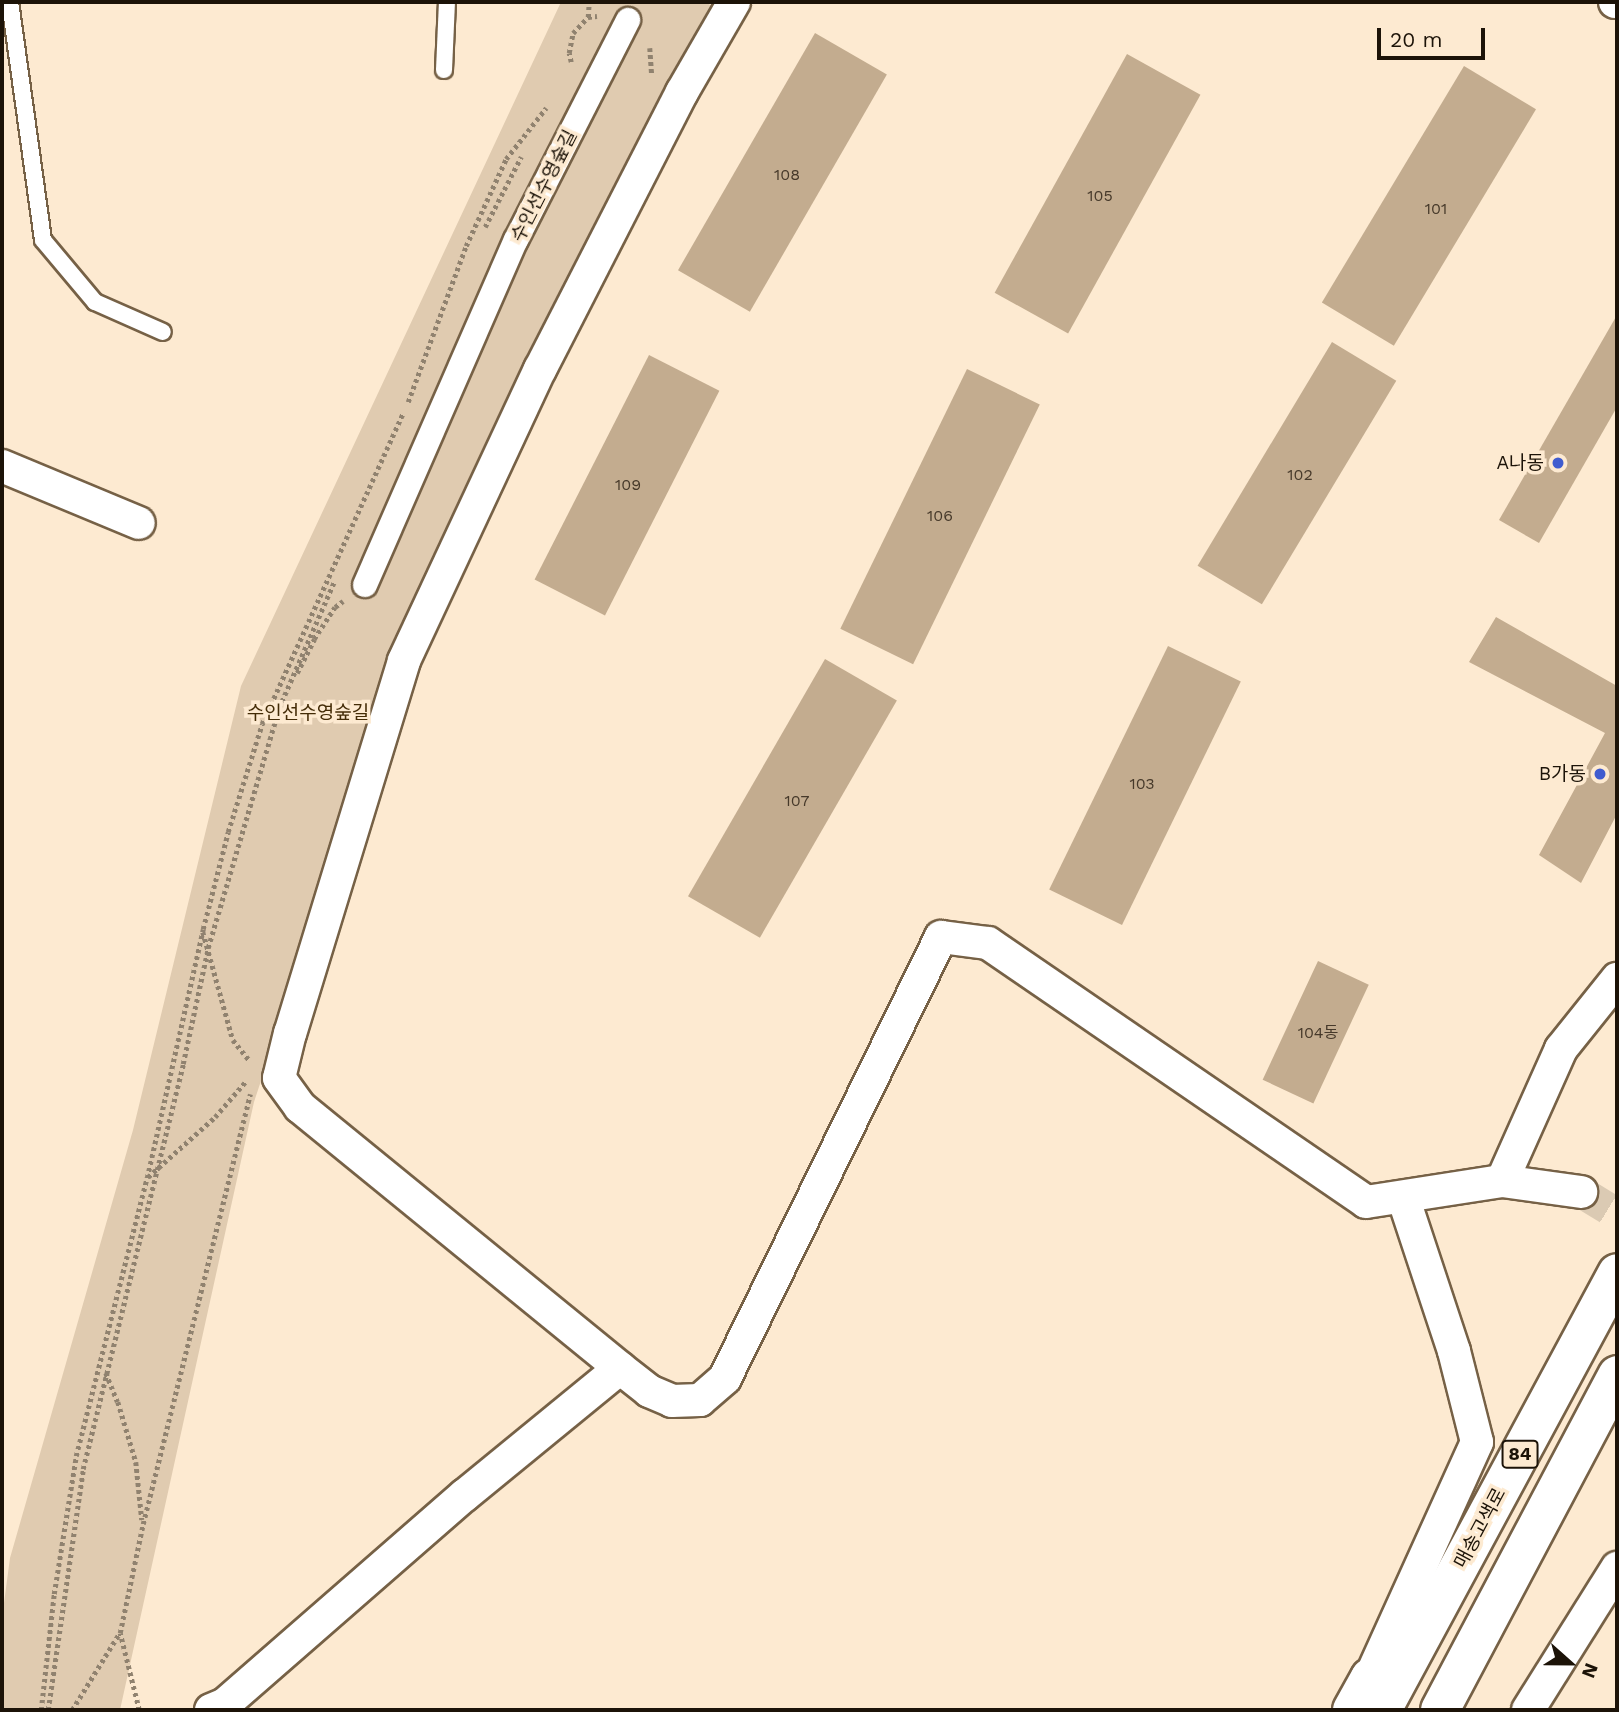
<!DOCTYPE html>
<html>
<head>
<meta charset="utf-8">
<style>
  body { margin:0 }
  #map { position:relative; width:1619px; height:1712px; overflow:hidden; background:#fdead1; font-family:"Work Sans","Noto Sans KR",sans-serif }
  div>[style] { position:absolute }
  .green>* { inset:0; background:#e0cbb0 }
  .building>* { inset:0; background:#c3ac8f; transform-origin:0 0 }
  .minor-tunnel>* { height:32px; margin-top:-16px; transform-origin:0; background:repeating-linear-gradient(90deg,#dbcab3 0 32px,transparent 0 48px) }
  .path>* { height:4.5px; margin-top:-2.25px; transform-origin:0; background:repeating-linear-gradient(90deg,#90826f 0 3.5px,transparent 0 7px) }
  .roads { filter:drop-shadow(2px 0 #766146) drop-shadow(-2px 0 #766146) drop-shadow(0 2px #766146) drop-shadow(0 -2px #766146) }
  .service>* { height:16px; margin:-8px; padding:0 8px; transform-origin:8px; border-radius:8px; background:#fff }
  .pedestrian>* { height:24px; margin:-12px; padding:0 12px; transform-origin:12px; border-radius:12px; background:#fff }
  .minor>* { height:32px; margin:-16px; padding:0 16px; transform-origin:16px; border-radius:16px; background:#fff }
  .primary>* { height:38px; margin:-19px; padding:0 19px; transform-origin:19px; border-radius:19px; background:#fff }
  .dots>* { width:19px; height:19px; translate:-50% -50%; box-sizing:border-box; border:4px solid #fdead1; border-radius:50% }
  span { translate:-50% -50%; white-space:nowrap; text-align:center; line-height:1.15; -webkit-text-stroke:7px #fdead1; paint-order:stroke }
  .number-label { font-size:16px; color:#46392a }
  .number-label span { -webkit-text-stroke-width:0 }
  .shield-label span { padding:2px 5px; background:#fdead1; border:2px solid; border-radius:5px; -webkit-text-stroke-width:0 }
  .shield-label { font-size:18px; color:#1c1308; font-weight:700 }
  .street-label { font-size:19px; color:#1c1308 }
  .poi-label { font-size:19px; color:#1c1308 }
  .right { translate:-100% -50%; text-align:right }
  .park-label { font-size:19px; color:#442c07 }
  .frame { position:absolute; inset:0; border:4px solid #1c1308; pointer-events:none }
  .north { position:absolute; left:1535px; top:1628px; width:70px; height:70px; -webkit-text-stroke:5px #fdead1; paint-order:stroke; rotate:111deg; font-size:19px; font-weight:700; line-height:28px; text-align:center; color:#1c1308 }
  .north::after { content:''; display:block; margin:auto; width:24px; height:32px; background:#1c1308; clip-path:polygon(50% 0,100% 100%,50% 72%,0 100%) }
  .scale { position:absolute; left:1377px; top:28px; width:108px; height:32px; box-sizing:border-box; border:4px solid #1c1308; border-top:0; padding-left:9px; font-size:21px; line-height:24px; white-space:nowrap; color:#1c1308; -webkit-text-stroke:5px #fdead1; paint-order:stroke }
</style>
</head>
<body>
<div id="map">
  <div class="green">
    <div style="clip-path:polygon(561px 2px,705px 2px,714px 7px,439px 542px,254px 1102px,120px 1710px,2px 1710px,2px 1618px,10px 1558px,133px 1130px,241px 686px)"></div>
  </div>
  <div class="building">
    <div style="left:815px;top:33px;width:83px;height:274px;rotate:30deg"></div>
    <div style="left:1127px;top:54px;width:84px;height:273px;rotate:29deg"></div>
    <div style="left:1464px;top:66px;width:84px;height:276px;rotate:31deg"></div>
    <div style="clip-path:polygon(1617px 315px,1617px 407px,1539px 543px,1499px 520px)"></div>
    <div style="left:1332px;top:342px;width:75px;height:261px;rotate:31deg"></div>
    <div style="left:649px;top:355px;width:79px;height:252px;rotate:27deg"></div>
    <div style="left:967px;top:369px;width:81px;height:289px;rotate:26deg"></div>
    <div style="clip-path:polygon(1496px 617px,1617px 686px,1617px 814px,1581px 883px,1539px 855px,1605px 733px,1469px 662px)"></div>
    <div style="left:1168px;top:646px;width:81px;height:271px;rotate:26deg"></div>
    <div style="left:825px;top:659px;width:83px;height:274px;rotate:30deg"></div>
    <div style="left:1318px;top:961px;width:56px;height:131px;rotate:25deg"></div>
  </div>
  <div class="minor-tunnel">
    <div style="left:1581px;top:1192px;width:42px;rotate:31.4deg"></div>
  </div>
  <div class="path">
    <div style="left:588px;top:17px;width:15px;rotate:-86deg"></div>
    <div style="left:650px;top:48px;width:26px;rotate:86deg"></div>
    <div style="left:571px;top:62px;width:9px;rotate:-103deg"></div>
    <div style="left:569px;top:53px;width:20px;rotate:-79deg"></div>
    <div style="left:573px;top:33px;width:22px;rotate:-47deg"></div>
    <div style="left:588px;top:17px;width:9px;rotate:-6deg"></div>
    <div style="left:485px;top:227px;width:79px;rotate:-62.8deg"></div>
    <div style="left:408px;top:402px;width:166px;rotate:-69.6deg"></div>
    <div style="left:466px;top:246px;width:96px;rotate:-65.3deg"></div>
    <div style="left:506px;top:159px;width:65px;rotate:-51.9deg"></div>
    <div style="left:297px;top:673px;width:38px;rotate:-63deg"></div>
    <div style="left:314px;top:639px;width:38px;rotate:-57deg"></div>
    <div style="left:335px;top:607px;width:10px;rotate:-37deg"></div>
    <div style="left:203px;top:932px;width:112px;rotate:74.5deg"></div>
    <div style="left:233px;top:1040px;width:26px;rotate:51deg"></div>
    <div style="left:148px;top:1177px;width:90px;rotate:-41.8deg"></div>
    <div style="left:215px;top:1117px;width:48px;rotate:-49.3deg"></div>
    <div style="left:106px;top:1373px;width:31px;rotate:68deg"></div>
    <div style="left:118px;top:1402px;width:63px;rotate:73.3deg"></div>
    <div style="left:136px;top:1462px;width:58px;rotate:84.1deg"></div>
    <div style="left:41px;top:1710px;width:117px;rotate:-83.6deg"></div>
    <div style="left:54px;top:1594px;width:140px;rotate:-80.9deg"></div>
    <div style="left:76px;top:1456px;width:287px;rotate:-75.7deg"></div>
    <div style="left:147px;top:1178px;width:255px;rotate:-77.3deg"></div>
    <div style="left:203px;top:929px;width:100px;rotate:-75.5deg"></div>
    <div style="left:228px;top:832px;width:113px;rotate:-72.5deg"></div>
    <div style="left:262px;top:724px;width:341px;rotate:-65.6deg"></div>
    <div style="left:48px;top:1710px;width:244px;rotate:-81.7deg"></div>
    <div style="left:83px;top:1469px;width:417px;rotate:-76.1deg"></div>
    <div style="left:183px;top:1064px;width:119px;rotate:-77.8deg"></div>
    <div style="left:208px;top:948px;width:250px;rotate:-73.5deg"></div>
    <div style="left:279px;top:708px;width:137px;rotate:-66.4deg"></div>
    <div style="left:72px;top:1710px;width:89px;rotate:-58.3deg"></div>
    <div style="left:139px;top:1710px;width:79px;rotate:-103.9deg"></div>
    <div style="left:120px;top:1633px;width:111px;rotate:-78.1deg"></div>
    <div style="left:143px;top:1524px;width:443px;rotate:-76deg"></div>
  </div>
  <div class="roads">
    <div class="service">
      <div style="left:10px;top:2px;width:240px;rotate:82.1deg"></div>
      <div style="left:43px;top:240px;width:81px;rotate:50deg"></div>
      <div style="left:95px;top:302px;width:74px;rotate:23.8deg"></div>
      <div style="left:444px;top:70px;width:68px;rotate:-87.5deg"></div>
    </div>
    <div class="pedestrian">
      <div style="left:365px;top:585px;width:377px;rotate:-66.4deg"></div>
      <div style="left:516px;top:240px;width:247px;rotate:-63deg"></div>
    </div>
    <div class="minor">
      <div style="left:734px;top:2px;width:104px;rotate:120deg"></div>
      <div style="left:682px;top:92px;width:311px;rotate:117.1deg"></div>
      <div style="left:540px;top:369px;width:322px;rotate:115deg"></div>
      <div style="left:404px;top:661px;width:389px;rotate:107deg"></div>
      <div style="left:290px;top:1033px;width:46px;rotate:103.7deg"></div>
      <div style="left:279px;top:1078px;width:36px;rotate:54deg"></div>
      <div style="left:300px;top:1107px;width:413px;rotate:39.2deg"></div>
      <div style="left:620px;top:1368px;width:37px;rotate:38deg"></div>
      <div style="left:649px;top:1391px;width:25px;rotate:23deg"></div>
      <div style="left:672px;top:1401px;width:28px;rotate:-2deg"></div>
      <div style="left:700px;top:1400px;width:33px;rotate:-41deg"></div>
      <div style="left:725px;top:1378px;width:491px;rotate:-63.9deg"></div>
      <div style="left:941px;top:937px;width:47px;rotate:7.3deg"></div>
      <div style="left:988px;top:943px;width:458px;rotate:34.4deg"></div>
      <div style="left:1366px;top:1202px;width:138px;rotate:-8.8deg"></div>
      <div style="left:1502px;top:1181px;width:80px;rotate:7.9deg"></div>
      <div style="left:1615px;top:2px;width:2px"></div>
      <div style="left:2px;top:466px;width:148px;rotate:22.6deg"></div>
      <div style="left:1502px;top:1181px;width:145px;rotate:-65.9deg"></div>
      <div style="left:1561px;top:1049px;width:90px;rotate:-51.3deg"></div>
      <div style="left:1370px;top:1678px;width:259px;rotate:-65.6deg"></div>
      <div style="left:1477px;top:1442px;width:94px;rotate:-104.2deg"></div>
      <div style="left:1454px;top:1351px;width:162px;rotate:-108.3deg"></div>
      <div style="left:211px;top:1710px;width:15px;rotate:-23deg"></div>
      <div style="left:225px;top:1704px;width:318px;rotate:-41.1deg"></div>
      <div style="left:465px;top:1495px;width:200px;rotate:-39.3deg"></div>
      <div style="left:1528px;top:1710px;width:168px;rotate:-57.9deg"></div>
    </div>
    <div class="primary">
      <div style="left:1352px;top:1710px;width:37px;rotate:-61deg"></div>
      <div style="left:1370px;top:1678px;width:23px;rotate:-40deg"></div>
      <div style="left:1382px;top:1710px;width:496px;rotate:-61.7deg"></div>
      <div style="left:1440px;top:1710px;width:379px;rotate:-62.1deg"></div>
    </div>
  </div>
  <div class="dots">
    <div style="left:1558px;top:463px;background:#405ccf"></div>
    <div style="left:1600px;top:774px;background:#405ccf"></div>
  </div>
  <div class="number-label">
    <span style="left:787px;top:175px">108</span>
    <span style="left:1100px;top:196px">105</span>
    <span style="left:1436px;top:209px">101</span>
    <span style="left:1300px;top:475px">102</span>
    <span style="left:628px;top:485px">109</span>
    <span style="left:940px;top:516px">106</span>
    <span style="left:1142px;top:784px">103</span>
    <span style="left:797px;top:801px">107</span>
    <span style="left:1318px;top:1033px">104동</span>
  </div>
  <div class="shield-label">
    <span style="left:1520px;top:1454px">84</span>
  </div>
  <div class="street-label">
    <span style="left:544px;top:186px;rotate:-63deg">수인선수영숲길</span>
    <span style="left:1480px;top:1528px;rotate:-62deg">매송고색로</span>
  </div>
  <div class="poi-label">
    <span class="right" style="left:1544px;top:463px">A나동</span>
    <span class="right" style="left:1586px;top:774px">B가동</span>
  </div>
  <div class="park-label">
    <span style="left:308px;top:713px">수인선수영숲길</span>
  </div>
  <div class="frame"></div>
  <div class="north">N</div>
  <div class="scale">20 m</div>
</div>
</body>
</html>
